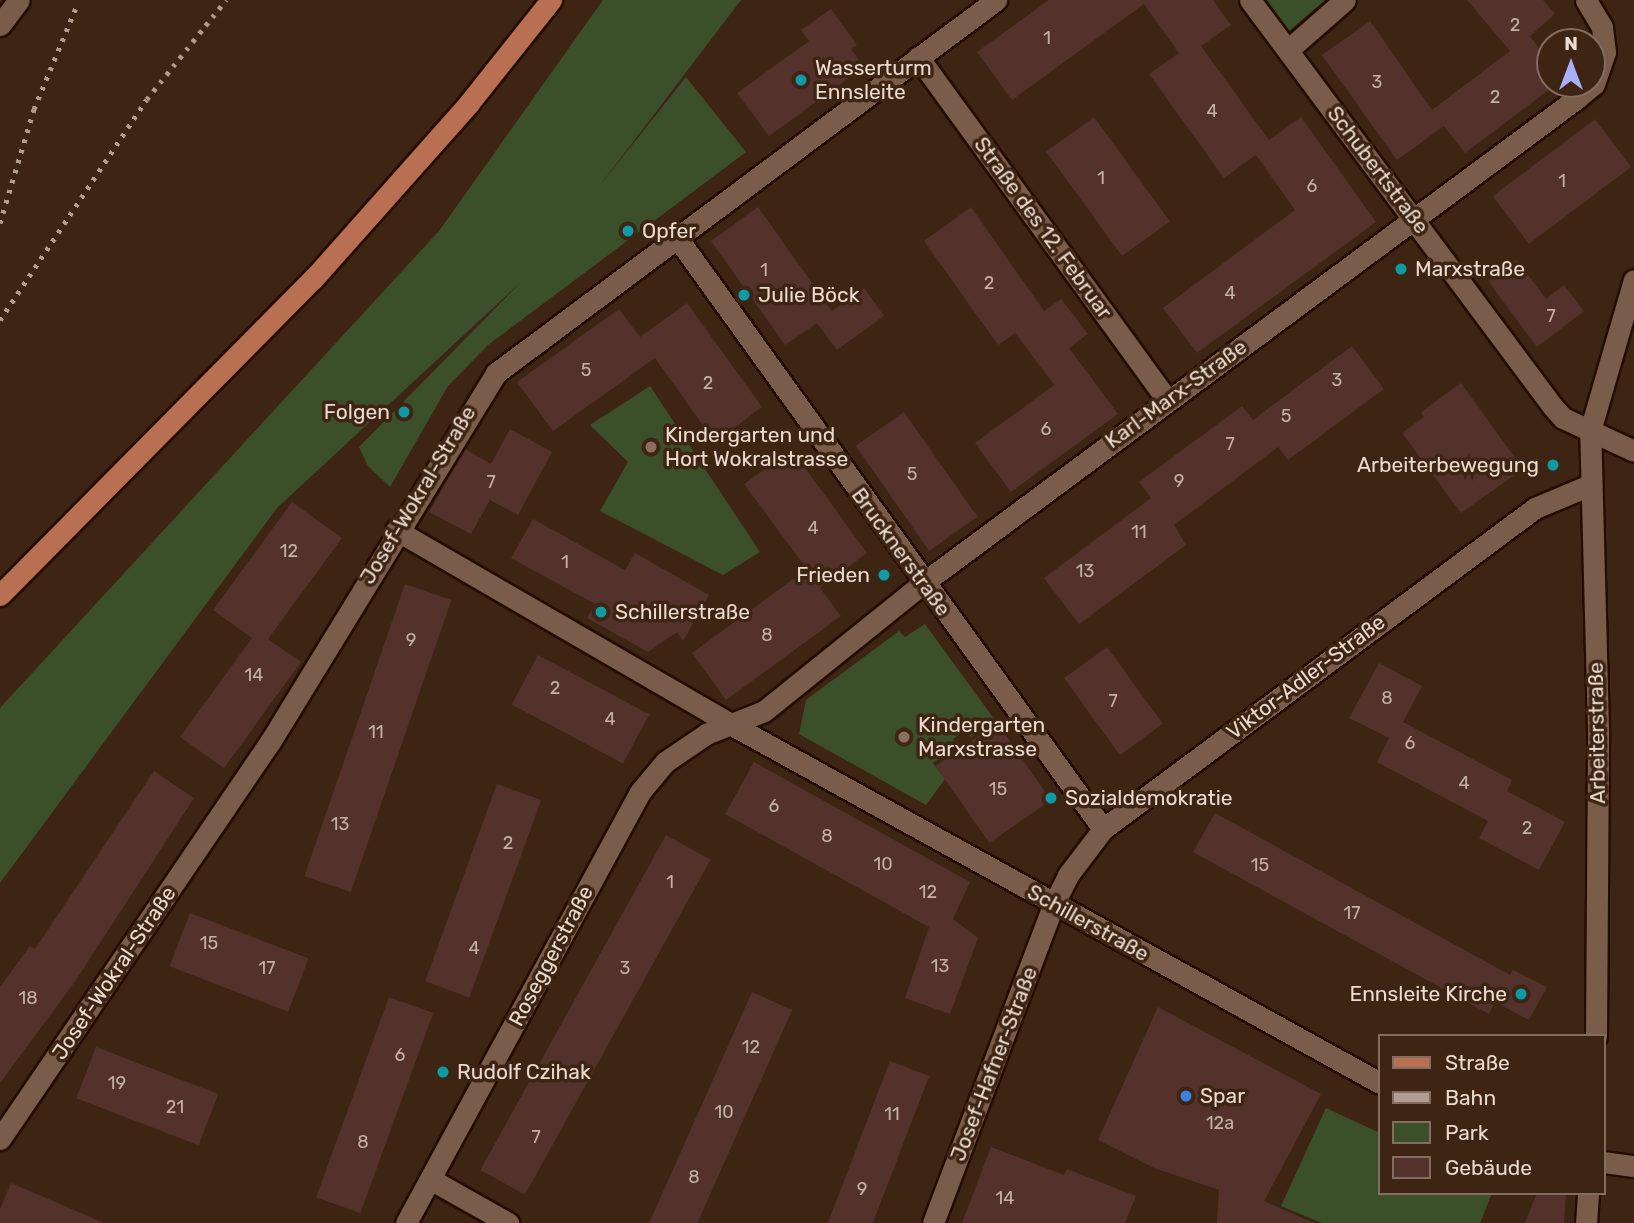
<!DOCTYPE html>
<html>
<head>
<meta charset="utf-8">
<style>
  body { margin:0 }
  #map { position:relative; width:1634px; height:1223px; overflow:hidden; background:#3e2513; font-family:Rubik,sans-serif }
  div>[style] { position:absolute }
  .green>* { inset:0; background:#3b4f2a }
  .building>* { inset:0; background:#52322b; transform-origin:0 0 }
  .roads { filter:drop-shadow(2px 0 #240d00) drop-shadow(-2px 0 #240d00) drop-shadow(0 2px #240d00) drop-shadow(0 -2px #240d00) }
  .street>* { height:21px; margin:-10.5px; padding:0 10.5px; transform-origin:10.5px; border-radius:10.5px; background:#795c49 }
  .secondary>* { height:21px; margin:-10.5px; padding:0 10.5px; transform-origin:10.5px; border-radius:10.5px; background:#795c49 }
  .primary>* { height:21px; margin:-10.5px; padding:0 10.5px; transform-origin:10.5px; border-radius:10.5px; background:#b96f51 }
  .rail>* { height:5px; margin-top:-2.5px; transform-origin:0; background:repeating-linear-gradient(90deg,#b19e90 0 3.5px,transparent 0 10.5px) }
  .dots>* { width:19px; height:19px; translate:-50% -50%; box-sizing:border-box; border:4px solid #3e2513; border-radius:50% }
  span { translate:-50% -50%; white-space:nowrap; text-align:center; line-height:1.15; -webkit-text-stroke:7px #3e2513; paint-order:stroke }
  .number-label { font-size:18px; color:#c5b0a5 }
  .number-label span { -webkit-text-stroke-width:0 }
  .poi-label { font-size:21px; color:#ebdace }
  .left { translate:0 -50%; text-align:left }
  .right { translate:-100% -50%; text-align:right }
  .street-label { font-size:21px; color:#ebdace }
  .legend { position:absolute; left:1378px; top:1034px; width:228px; height:161px; box-sizing:border-box; background:#3e2513; border:2px solid #836d5e; margin:0; padding:9px 12px; list-style:none; font-size:21px; color:#ebdace }
  .legend li { display:flex; align-items:center; gap:14px; height:35px }
  .legend b { width:35px; border:2px solid #836d5e }
  .north { position:absolute; left:1536px; top:28px; width:70px; height:70px; box-sizing:border-box; background:#3e2513; border:2px solid #836d5e; border-radius:50%; rotate:0deg; font-size:19px; font-weight:700; line-height:28px; text-align:center; color:#ebdace }
  .north::after { content:''; display:block; margin:auto; width:24px; height:32px; background:#abaffb; clip-path:polygon(50% 0,100% 100%,50% 72%,0 100%) }
</style>
</head>
<body>
<div id="map">
  <div class="green">
    <div style="clip-path:polygon(603px 0,741px 0,598px 188px,686px 77px,746px 152px,488px 345px,448px 386px,390px 487px,368px 466px,359px 447px,520px 283px,277px 508px,0 883px,0 708px,439px 231px)"></div>
    <div style="clip-path:polygon(1265px 0,1325px 0,1289px 31px)"></div>
    <div style="clip-path:polygon(650px 386px,760px 552px,723px 575px,600px 511px,628px 462px,590px 425px)"></div>
    <div style="clip-path:polygon(925px 624px,997px 723px,971px 737px,966px 730px,953px 739px,957px 747px,933px 763px,945px 779px,926px 805px,799px 734px,806px 700px,899px 631px,905px 637px)"></div>
    <div style="clip-path:polygon(1326px 1108px,1380px 1133px,1380px 1193px,1492px 1193px,1480px 1223px,1322px 1223px,1281px 1206px)"></div>
  </div>
  <div class="building">
    <div style="clip-path:polygon(1049px 0,1213px 0,1231px 25px,1201px 46px,1269px 140px,1301px 117px,1376px 222px,1197px 353px,1163px 308px,1295px 210px,1256px 155px,1224px 178px,1149px 74px,1179px 53px,1144px 4px,1012px 100px,977px 52px)"></div>
    <div style="clip-path:polygon(1467px 0,1543px 0,1555px 14px,1530px 36px,1550px 63px,1550px 89px,1465px 153px,1444px 126px,1397px 160px,1322px 55px,1370px 21px,1432px 110px,1510px 51px)"></div>
    <div style="clip-path:polygon(831px 9px,857px 45px,851px 49px,864px 67px,769px 136px,737px 93px,809px 41px,801px 30px)"></div>
    <div style="left:1094px;top:117px;width:129px;height:59px;rotate:54deg"></div>
    <div style="left:1595px;top:119px;width:60px;height:128px;rotate:53deg"></div>
    <div style="clip-path:polygon(758px 207px,832px 311px,864px 288px,884px 316px,837px 350px,817px 323px,785px 345px,711px 241px)"></div>
    <div style="clip-path:polygon(971px 207px,1044px 311px,1061px 299px,1088px 334px,1069px 348px,1118px 414px,1011px 492px,975px 443px,1054px 385px,1015px 333px,998px 345px,924px 241px)"></div>
    <div style="clip-path:polygon(1517px 260px,1546px 299px,1564px 285px,1584px 311px,1537px 347px,1488px 281px)"></div>
    <div style="clip-path:polygon(687px 303px,762px 407px,715px 442px,655px 358px,553px 431px,517px 382px,619px 309px,640px 337px)"></div>
    <div style="clip-path:polygon(1352px 346px,1384px 389px,1288px 460px,1278px 447px,1174px 525px,1186px 545px,1079px 624px,1044px 578px,1151px 498px,1139px 482px,1242px 406px,1253px 420px)"></div>
    <div style="clip-path:polygon(1461px 383px,1523px 469px,1461px 513px,1402px 433px,1424px 417px,1421px 412px)"></div>
    <div style="left:904px;top:412px;width:128px;height:59px;rotate:55deg"></div>
    <div style="clip-path:polygon(510px 429px,552px 452px,518px 515px,490px 500px,471px 534px,429px 512px,465px 449px,491px 464px)"></div>
    <div style="clip-path:polygon(792px 450px,867px 553px,820px 588px,841px 616px,726px 700px,692px 653px,807px 569px,744px 484px)"></div>
    <div style="clip-path:polygon(292px 502px,342px 538px,268px 639px,301px 662px,224px 768px,180px 737px,252px 638px,213px 610px)"></div>
    <div style="clip-path:polygon(533px 519px,625px 570px,635px 553px,709px 595px,683px 641px,677px 632px,648px 652px,587px 618px,595px 604px,511px 558px)"></div>
    <div style="left:405px;top:584px;width:49px;height:309px;rotate:19deg"></div>
    <div style="left:1107px;top:647px;width:95px;height:53px;rotate:54deg"></div>
    <div style="left:538px;top:655px;width:126px;height:56px;rotate:28deg"></div>
    <div style="clip-path:polygon(1379px 663px,1422px 686px,1403px 722px,1512px 780px,1507px 791px,1565px 822px,1539px 870px,1479px 838px,1488px 821px,1377px 762px,1389px 738px,1349px 718px)"></div>
    <div style="left:997px;top:723px;width:94px;height:75px;rotate:55deg"></div>
    <div style="clip-path:polygon(754px 762px,970px 882px,953px 919px,978px 938px,950px 1014px,905px 998px,929px 927px,725px 814px)"></div>
    <div style="clip-path:polygon(154px 771px,194px 798px,76px 980px,0 1083px,0 987px,30px 946px,35px 949px)"></div>
    <div style="left:497px;top:784px;width:47px;height:210px;rotate:20deg"></div>
    <div style="clip-path:polygon(1215px 813px,1510px 975px,1513px 970px,1547px 987px,1529px 1020px,1495px 1002px,1489px 1014px,1193px 852px)"></div>
    <div style="left:666px;top:835px;width:51px;height:383px;rotate:29deg"></div>
    <div style="left:190px;top:913px;width:127px;height:57px;rotate:21deg"></div>
    <div style="left:752px;top:992px;width:44px;height:253px;rotate:24deg"></div>
    <div style="left:389px;top:997px;width:47px;height:213px;rotate:20deg"></div>
    <div style="clip-path:polygon(1158px 1007px,1321px 1094px,1264px 1201px,1314px 1223px,1217px 1223px,1219px 1190px,1154px 1168px,1098px 1140px)"></div>
    <div style="left:96px;top:1047px;width:131px;height:55px;rotate:21deg"></div>
    <div style="left:890px;top:1061px;width:42px;height:174px;rotate:21deg"></div>
    <div style="clip-path:polygon(991px 1147px,1064px 1175px,1067px 1169px,1136px 1196px,1125px 1223px,962px 1223px)"></div>
    <div style="clip-path:polygon(11px 1183px,104px 1223px,0 1223px,0 1209px)"></div>
    <div style="clip-path:polygon(1537px 1193px,1566px 1193px,1564px 1223px,1525px 1223px)"></div>
  </div>
  <div class="roads">
    <div class="street">
      <div style="left:1250px;top:0;width:507px;rotate:53.33deg"></div>
      <div style="left:1553px;top:407px;width:15px;rotate:48deg"></div>
      <div style="left:1563px;top:418px;width:78px;rotate:24.9deg"></div>
      <div style="left:1289px;top:49px;width:74px;rotate:-41.2deg"></div>
      <div style="left:918px;top:57px;width:424px;rotate:54deg"></div>
      <div style="left:678px;top:239px;width:727px;rotate:54.23deg"></div>
      <div style="left:396px;top:530px;width:388px;rotate:30.1deg"></div>
      <div style="left:732px;top:725px;width:740px;rotate:28.92deg"></div>
      <div style="left:0;top:1139px;width:480px;rotate:-55.8deg"></div>
      <div style="left:270px;top:742px;width:433px;rotate:-58.5deg"></div>
      <div style="left:496px;top:373px;width:624px;rotate:-36.72deg"></div>
      <div style="left:1604px;top:1162px;width:30px;rotate:8deg"></div>
      <div style="left:430px;top:1179px;width:90px;rotate:29.4deg"></div>
      <div style="left:406px;top:1223px;width:490px;rotate:-61.5deg"></div>
      <div style="left:640px;top:792px;width:39px;rotate:-50deg"></div>
      <div style="left:665px;top:762px;width:50px;rotate:-34.3deg"></div>
      <div style="left:706px;top:734px;width:62px;rotate:-21.6deg"></div>
      <div style="left:764px;top:711px;width:204px;rotate:-38.8deg"></div>
      <div style="left:923px;top:583px;width:813px;rotate:-36.55deg"></div>
      <div style="left:1576px;top:99px;width:23px;rotate:-40deg"></div>
      <div style="left:1594px;top:84px;width:34px;rotate:-71deg"></div>
      <div style="left:1605px;top:52px;width:25px;rotate:-97deg"></div>
      <div style="left:1602px;top:27px;width:31px;rotate:-121deg"></div>
      <div style="left:933px;top:1223px;width:340px;rotate:-69.3deg"></div>
      <div style="left:1053px;top:905px;width:34px;rotate:-63deg"></div>
      <div style="left:1068px;top:875px;width:58px;rotate:-52.7deg"></div>
      <div style="left:1103px;top:829px;width:538px;rotate:-36.61deg"></div>
      <div style="left:1535px;top:508px;width:60px;rotate:-22.7deg"></div>
    </div>
    <div class="secondary">
      <div style="left:0;top:25px;width:31px;rotate:-53deg"></div>
      <div style="left:1596px;top:1036px;width:307px;rotate:-89.6deg"></div>
      <div style="left:1598px;top:729px;width:298px;rotate:-91.5deg"></div>
      <div style="left:1590px;top:431px;width:157px;rotate:-73.8deg"></div>
      <div style="left:1586px;top:1223px;width:30px;rotate:-86deg"></div>
    </div>
    <div class="primary">
      <div style="left:0;top:595px;width:445px;rotate:-45.3deg"></div>
      <div style="left:313px;top:279px;width:235px;rotate:-48.4deg"></div>
      <div style="left:469px;top:103px;width:132px;rotate:-51.5deg"></div>
    </div>
  </div>
  <div class="rail">
    <div style="left:0;top:223px;width:119px;rotate:-73.4deg"></div>
    <div style="left:34px;top:109px;width:115px;rotate:-67.5deg"></div>
    <div style="left:0;top:320px;width:265px;rotate:-56.4deg"></div>
    <div style="left:147px;top:99px;width:127px;rotate:-51.4deg"></div>
  </div>
  <div class="dots">
    <div style="left:801px;top:80px;background:#0f9aa8"></div>
    <div style="left:628px;top:231px;background:#0f9aa8"></div>
    <div style="left:1401px;top:269px;background:#0f9aa8"></div>
    <div style="left:744px;top:295px;background:#0f9aa8"></div>
    <div style="left:404px;top:412px;background:#0f9aa8"></div>
    <div style="left:651px;top:447px;background:#8d6e63"></div>
    <div style="left:1553px;top:465px;background:#0f9aa8"></div>
    <div style="left:884px;top:575px;background:#0f9aa8"></div>
    <div style="left:601px;top:612px;background:#0f9aa8"></div>
    <div style="left:904px;top:737px;background:#8d6e63"></div>
    <div style="left:1051px;top:798px;background:#0f9aa8"></div>
    <div style="left:1521px;top:994px;background:#0f9aa8"></div>
    <div style="left:443px;top:1072px;background:#0f9aa8"></div>
    <div style="left:1186px;top:1096px;background:#3f7fe0"></div>
  </div>
  <div class="number-label">
    <span style="left:1515px;top:25px">2</span>
    <span style="left:1047px;top:38px">1</span>
    <span style="left:1377px;top:82px">3</span>
    <span style="left:1495px;top:97px">2</span>
    <span style="left:1212px;top:111px">4</span>
    <span style="left:1101px;top:178px">1</span>
    <span style="left:1562px;top:181px">1</span>
    <span style="left:1312px;top:186px">6</span>
    <span style="left:764px;top:270px">1</span>
    <span style="left:989px;top:283px">2</span>
    <span style="left:1230px;top:293px">4</span>
    <span style="left:1551px;top:316px">7</span>
    <span style="left:586px;top:370px">5</span>
    <span style="left:1337px;top:380px">3</span>
    <span style="left:708px;top:383px">2</span>
    <span style="left:1286px;top:416px">5</span>
    <span style="left:1046px;top:429px">6</span>
    <span style="left:1230px;top:444px">7</span>
    <span style="left:912px;top:474px">5</span>
    <span style="left:1179px;top:481px">9</span>
    <span style="left:491px;top:482px">7</span>
    <span style="left:813px;top:528px">4</span>
    <span style="left:1139px;top:532px">11</span>
    <span style="left:289px;top:551px">12</span>
    <span style="left:565px;top:562px">1</span>
    <span style="left:1085px;top:571px">13</span>
    <span style="left:767px;top:635px">8</span>
    <span style="left:411px;top:640px">9</span>
    <span style="left:254px;top:675px">14</span>
    <span style="left:555px;top:688px">2</span>
    <span style="left:1387px;top:698px">8</span>
    <span style="left:1113px;top:701px">7</span>
    <span style="left:610px;top:719px">4</span>
    <span style="left:376px;top:732px">11</span>
    <span style="left:1410px;top:743px">6</span>
    <span style="left:1464px;top:783px">4</span>
    <span style="left:998px;top:789px">15</span>
    <span style="left:774px;top:806px">6</span>
    <span style="left:340px;top:824px">13</span>
    <span style="left:1527px;top:828px">2</span>
    <span style="left:827px;top:836px">8</span>
    <span style="left:508px;top:843px">2</span>
    <span style="left:883px;top:864px">10</span>
    <span style="left:1260px;top:865px">15</span>
    <span style="left:670px;top:882px">1</span>
    <span style="left:928px;top:892px">12</span>
    <span style="left:1352px;top:913px">17</span>
    <span style="left:209px;top:943px">15</span>
    <span style="left:474px;top:948px">4</span>
    <span style="left:940px;top:966px">13</span>
    <span style="left:267px;top:968px">17</span>
    <span style="left:625px;top:968px">3</span>
    <span style="left:28px;top:998px">18</span>
    <span style="left:751px;top:1047px">12</span>
    <span style="left:400px;top:1055px">6</span>
    <span style="left:117px;top:1083px">19</span>
    <span style="left:175px;top:1107px">21</span>
    <span style="left:724px;top:1112px">10</span>
    <span style="left:892px;top:1114px">11</span>
    <span style="left:1220px;top:1123px">12a</span>
    <span style="left:536px;top:1137px">7</span>
    <span style="left:363px;top:1142px">8</span>
    <span style="left:694px;top:1177px">8</span>
    <span style="left:862px;top:1189px">9</span>
    <span style="left:1005px;top:1198px">14</span>
  </div>
  <div class="poi-label">
    <span class="left" style="left:815px;top:80px">Wasserturm<br>Ennsleite</span>
    <span class="left" style="left:642px;top:231px">Opfer</span>
    <span class="left" style="left:1415px;top:269px">Marxstraße</span>
    <span class="left" style="left:758px;top:295px">Julie Böck</span>
    <span class="right" style="left:390px;top:412px">Folgen</span>
    <span class="left" style="left:665px;top:447px">Kindergarten und<br>Hort Wokralstrasse</span>
    <span class="right" style="left:1539px;top:465px">Arbeiterbewegung</span>
    <span class="right" style="left:870px;top:575px">Frieden</span>
    <span class="left" style="left:615px;top:612px">Schillerstraße</span>
    <span class="left" style="left:918px;top:737px">Kindergarten<br>Marxstrasse</span>
    <span class="left" style="left:1065px;top:798px">Sozialdemokratie</span>
    <span class="right" style="left:1507px;top:994px">Ennsleite Kirche</span>
    <span class="left" style="left:457px;top:1072px">Rudolf Czihak</span>
    <span class="left" style="left:1200px;top:1096px">Spar</span>
  </div>
  <div class="street-label">
    <span style="left:1378px;top:170px;rotate:53deg">Schubertstraße</span>
    <span style="left:1043px;top:228px;rotate:54deg">Straße des 12. Februar</span>
    <span style="left:1176px;top:394px;rotate:-36deg">Karl-Marx-Straße</span>
    <span style="left:418px;top:495px;rotate:-59deg">Josef-Wokral-Straße</span>
    <span style="left:901px;top:552px;rotate:54deg">Brucknerstraße</span>
    <span style="left:1306px;top:677px;rotate:-37deg">Viktor-Adler-Straße</span>
    <span style="left:1597px;top:733px;rotate:-91deg">Arbeiterstraße</span>
    <span style="left:1088px;top:923px;rotate:29deg">Schillerstraße</span>
    <span style="left:551px;top:956px;rotate:-62deg">Roseggerstraße</span>
    <span style="left:114px;top:973px;rotate:-56deg">Josef-Wokral-Straße</span>
    <span style="left:994px;top:1064px;rotate:-69deg">Josef-Hafner-Straße</span>
  </div>
  <ul class="legend">
  <li><b style="height:9px;background:#b96f51"></b>Straße</li>
  <li><b style="height:9px;background:#b19e90"></b>Bahn</li>
  <li><b style="height:19px;background:#3b4f2a"></b>Park</li>
  <li><b style="height:19px;background:#52322b"></b>Gebäude</li>
  </ul>
  <div class="north">N</div>
</div>
</body>
</html>
